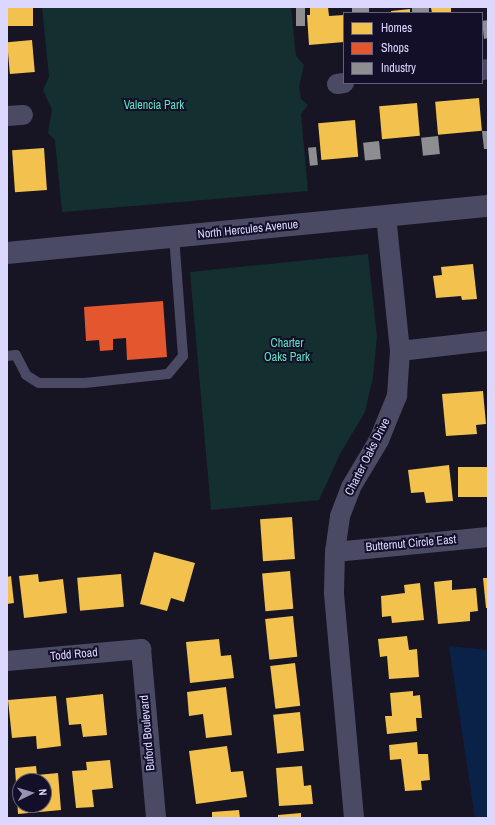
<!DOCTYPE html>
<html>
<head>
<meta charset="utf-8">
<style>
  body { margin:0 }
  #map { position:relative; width:495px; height:825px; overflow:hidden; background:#171523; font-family:"Archivo Narrow",sans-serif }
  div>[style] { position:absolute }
  .green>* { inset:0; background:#132f30 }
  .water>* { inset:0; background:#0b2248 }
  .homes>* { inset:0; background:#f2c14e; transform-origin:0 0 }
  .shops>* { inset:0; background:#e4572e }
  .industry>* { inset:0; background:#8d8d92; transform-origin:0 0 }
  .service>* { height:10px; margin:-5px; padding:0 5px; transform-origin:5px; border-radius:5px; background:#4b4a64 }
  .minor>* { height:20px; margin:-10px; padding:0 10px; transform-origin:10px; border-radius:10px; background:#4b4a64 }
  .tertiary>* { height:22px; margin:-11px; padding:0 11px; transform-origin:11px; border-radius:11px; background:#4b4a64 }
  span { translate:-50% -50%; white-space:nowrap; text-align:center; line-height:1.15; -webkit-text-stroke:4px #130f29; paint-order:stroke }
  .park-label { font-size:12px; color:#5de5c1 }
  .street-label { font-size:12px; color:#dbd7ff }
  .frame { position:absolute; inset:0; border:8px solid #dbd7ff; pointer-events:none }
  .legend { position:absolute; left:343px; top:12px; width:140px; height:72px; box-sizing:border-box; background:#130f29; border:1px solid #635f7f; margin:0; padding:5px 7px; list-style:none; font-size:12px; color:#dbd7ff }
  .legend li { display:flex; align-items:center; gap:8px; height:20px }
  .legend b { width:20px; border:1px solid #635f7f }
  .north { position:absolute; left:12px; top:773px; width:40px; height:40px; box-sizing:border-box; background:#130f29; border:1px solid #635f7f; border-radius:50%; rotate:85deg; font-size:11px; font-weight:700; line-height:16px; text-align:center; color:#dbd7ff }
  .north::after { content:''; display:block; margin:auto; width:14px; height:18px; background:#9693b2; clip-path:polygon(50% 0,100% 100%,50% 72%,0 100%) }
</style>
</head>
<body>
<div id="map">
  <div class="green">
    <div style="clip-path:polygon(42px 7px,291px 7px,296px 56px,304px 65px,299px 87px,301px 99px,308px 105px,301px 114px,308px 191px,62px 212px,55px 140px,48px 133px,52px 110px,43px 90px,49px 77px)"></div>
    <div style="clip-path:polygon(368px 254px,377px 337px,373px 377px,365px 412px,340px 454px,319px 500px,211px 510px,190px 272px)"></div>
  </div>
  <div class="water">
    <div style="clip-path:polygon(449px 646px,488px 650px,488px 818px,475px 818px)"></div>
  </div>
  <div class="homes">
    <div style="left:7px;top:7px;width:26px;height:19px"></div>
    <div style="clip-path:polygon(328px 7px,329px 16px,344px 15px,344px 42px,309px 45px,307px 15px,310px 15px,310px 8px)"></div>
    <div style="clip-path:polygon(451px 7px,451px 13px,432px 13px,431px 8px)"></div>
    <div style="clip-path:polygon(410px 9px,410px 13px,391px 13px,391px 11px)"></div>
    <div style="left:32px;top:40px;width:32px;height:25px;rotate:85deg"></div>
    <div style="left:479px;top:98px;width:33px;height:44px;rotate:85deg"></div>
    <div style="left:417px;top:103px;width:33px;height:38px;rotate:85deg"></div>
    <div style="left:355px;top:120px;width:37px;height:37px;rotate:85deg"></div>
    <div style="left:44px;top:148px;width:42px;height:32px;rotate:86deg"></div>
    <div style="clip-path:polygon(473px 264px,477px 299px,462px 300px,461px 296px,436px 298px,433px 276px,442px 275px,441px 267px)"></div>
    <div style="clip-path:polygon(483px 391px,486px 424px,476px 425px,477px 434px,446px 436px,442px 394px)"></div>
    <div style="clip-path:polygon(449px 465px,453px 501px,426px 503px,424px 492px,411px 493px,408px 470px)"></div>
    <div style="left:488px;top:467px;width:30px;height:30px;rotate:90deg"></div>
    <div style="left:292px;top:517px;width:42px;height:32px;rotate:86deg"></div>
    <div style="clip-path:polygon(154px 552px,195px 563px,184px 602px,171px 598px,167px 611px,140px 604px)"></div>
    <div style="left:290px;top:571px;width:38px;height:28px;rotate:85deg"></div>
    <div style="clip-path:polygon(38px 574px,39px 582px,63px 579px,67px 613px,24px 618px,19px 576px)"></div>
    <div style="left:121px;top:574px;width:33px;height:44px;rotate:85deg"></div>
    <div style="clip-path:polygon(11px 576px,14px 603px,7px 604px,7px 577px)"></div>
    <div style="clip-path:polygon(483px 578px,488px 578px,488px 608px,486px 608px)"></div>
    <div style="clip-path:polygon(452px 580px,452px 590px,476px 588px,478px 611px,470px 612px,470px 621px,438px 624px,434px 582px)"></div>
    <div style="clip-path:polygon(420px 583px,424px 620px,392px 623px,391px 616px,382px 617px,381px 596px,405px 593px,404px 585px)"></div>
    <div style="left:293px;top:616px;width:41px;height:28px;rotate:84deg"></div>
    <div style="clip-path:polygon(407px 636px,409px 650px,417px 649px,419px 677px,389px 679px,387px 656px,380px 657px,378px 639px)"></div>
    <div style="clip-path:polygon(219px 639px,221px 656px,231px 655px,234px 678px,190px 683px,186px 642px)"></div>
    <div style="left:295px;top:663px;width:43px;height:25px;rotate:83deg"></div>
    <div style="clip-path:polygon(226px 687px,232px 735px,206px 738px,203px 714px,189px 716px,187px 692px)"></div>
    <div style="clip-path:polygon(413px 691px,413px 696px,420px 695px,422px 718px,416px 718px,417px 731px,387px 734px,385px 716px,392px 716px,390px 693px)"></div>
    <div style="clip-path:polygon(103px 694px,107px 735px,83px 737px,81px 724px,69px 725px,66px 698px)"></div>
    <div style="clip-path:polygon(56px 696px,61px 746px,37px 749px,36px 736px,12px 738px,8px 700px)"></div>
    <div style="left:300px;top:712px;width:39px;height:27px;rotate:84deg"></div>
    <div style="clip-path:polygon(417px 742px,418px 754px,428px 754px,430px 780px,421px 781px,422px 790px,405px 791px,401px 759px,390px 760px,389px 745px)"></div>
    <div style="clip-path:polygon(227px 746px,231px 772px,243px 771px,247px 797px,196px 804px,189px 751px)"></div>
    <div style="clip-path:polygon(110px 760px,113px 788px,92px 790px,94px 807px,76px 808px,72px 771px,87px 770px,86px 762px)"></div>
    <div style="clip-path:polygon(evenodd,36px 766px,37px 775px,58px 773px,61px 810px,18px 814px,15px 768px,36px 766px,20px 781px,44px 781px,44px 805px,20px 805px,20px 781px)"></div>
    <div style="clip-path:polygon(302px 766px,304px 786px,311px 785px,313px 804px,279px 806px,276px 768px)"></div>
    <div style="clip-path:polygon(239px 810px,240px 818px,212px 818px,212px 812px)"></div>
    <div style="clip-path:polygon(301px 813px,301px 818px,278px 818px,278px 815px)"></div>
  </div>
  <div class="shops">
    <div style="clip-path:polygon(163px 301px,167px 357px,127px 360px,126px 338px,113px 339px,113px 350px,100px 351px,99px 340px,86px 341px,84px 307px)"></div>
  </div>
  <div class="industry">
    <div style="left:296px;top:7px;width:9px;height:19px"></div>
    <div style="left:352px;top:7px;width:17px;height:6px"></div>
    <div style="left:412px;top:7px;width:17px;height:6px"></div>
    <div style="clip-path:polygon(488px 20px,488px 38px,484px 39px,482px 21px)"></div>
    <div style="clip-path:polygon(482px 131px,488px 131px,488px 149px,484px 149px)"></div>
    <div style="left:438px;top:136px;width:18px;height:17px;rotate:84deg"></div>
    <div style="left:379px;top:141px;width:18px;height:16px;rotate:84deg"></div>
    <div style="left:316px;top:147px;width:18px;height:8px;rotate:84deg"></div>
  </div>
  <div class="service">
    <div style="left:7px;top:356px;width:9px;rotate:-6deg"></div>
    <div style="left:16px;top:355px;width:22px;rotate:63deg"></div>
    <div style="left:26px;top:375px;width:15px;rotate:32deg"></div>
    <div style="left:39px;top:383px;width:46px"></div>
    <div style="left:85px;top:383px;width:83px;rotate:-6.2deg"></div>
    <div style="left:168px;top:374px;width:23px;rotate:-50deg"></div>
    <div style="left:183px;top:356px;width:119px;rotate:-94.3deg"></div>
  </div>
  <div class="minor">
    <div style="left:482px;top:70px;width:6px;rotate:-9deg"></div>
    <div style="left:337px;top:84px;width:7px;rotate:-8deg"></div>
    <div style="left:7px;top:116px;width:16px;rotate:-4deg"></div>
    <div style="left:400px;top:351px;width:89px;rotate:-6.5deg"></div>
    <div style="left:335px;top:552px;width:154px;rotate:-5.6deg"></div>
    <div style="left:7px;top:661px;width:135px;rotate:-5.1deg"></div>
    <div style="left:141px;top:649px;width:170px;rotate:84.9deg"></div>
    <div style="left:354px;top:818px;width:227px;rotate:-95.1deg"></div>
    <div style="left:334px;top:592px;width:40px;rotate:-88.6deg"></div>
    <div style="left:335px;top:552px;width:36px;rotate:-82deg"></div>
    <div style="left:340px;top:516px;width:31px;rotate:-69deg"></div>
    <div style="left:351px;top:487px;width:55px;rotate:-59.2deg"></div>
    <div style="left:379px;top:440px;width:48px;rotate:-67.8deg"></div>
    <div style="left:397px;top:396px;width:45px;rotate:-86.2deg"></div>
    <div style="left:400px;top:351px;width:136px;rotate:-95.9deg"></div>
  </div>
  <div class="tertiary">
    <div style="left:7px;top:253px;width:483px;rotate:-5.6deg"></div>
  </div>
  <div class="park-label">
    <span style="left:154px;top:106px">Valencia Park</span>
    <span style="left:287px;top:351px">Charter<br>Oaks Park</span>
  </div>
  <div class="street-label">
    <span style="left:248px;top:230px;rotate:-6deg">North Hercules Avenue</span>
    <span style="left:368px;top:457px;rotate:-63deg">Charter Oaks Drive</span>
    <span style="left:411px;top:544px;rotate:-5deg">Butternut Circle East</span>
    <span style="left:74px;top:655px;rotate:-5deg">Todd Road</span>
    <span style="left:148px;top:733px;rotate:-95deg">Buford Boulevard</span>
  </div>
  <div class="frame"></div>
  <ul class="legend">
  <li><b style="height:11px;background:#f2c14e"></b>Homes</li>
  <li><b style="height:11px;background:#e4572e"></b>Shops</li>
  <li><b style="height:11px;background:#8d8d92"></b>Industry</li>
  </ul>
  <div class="north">N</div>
</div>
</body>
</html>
